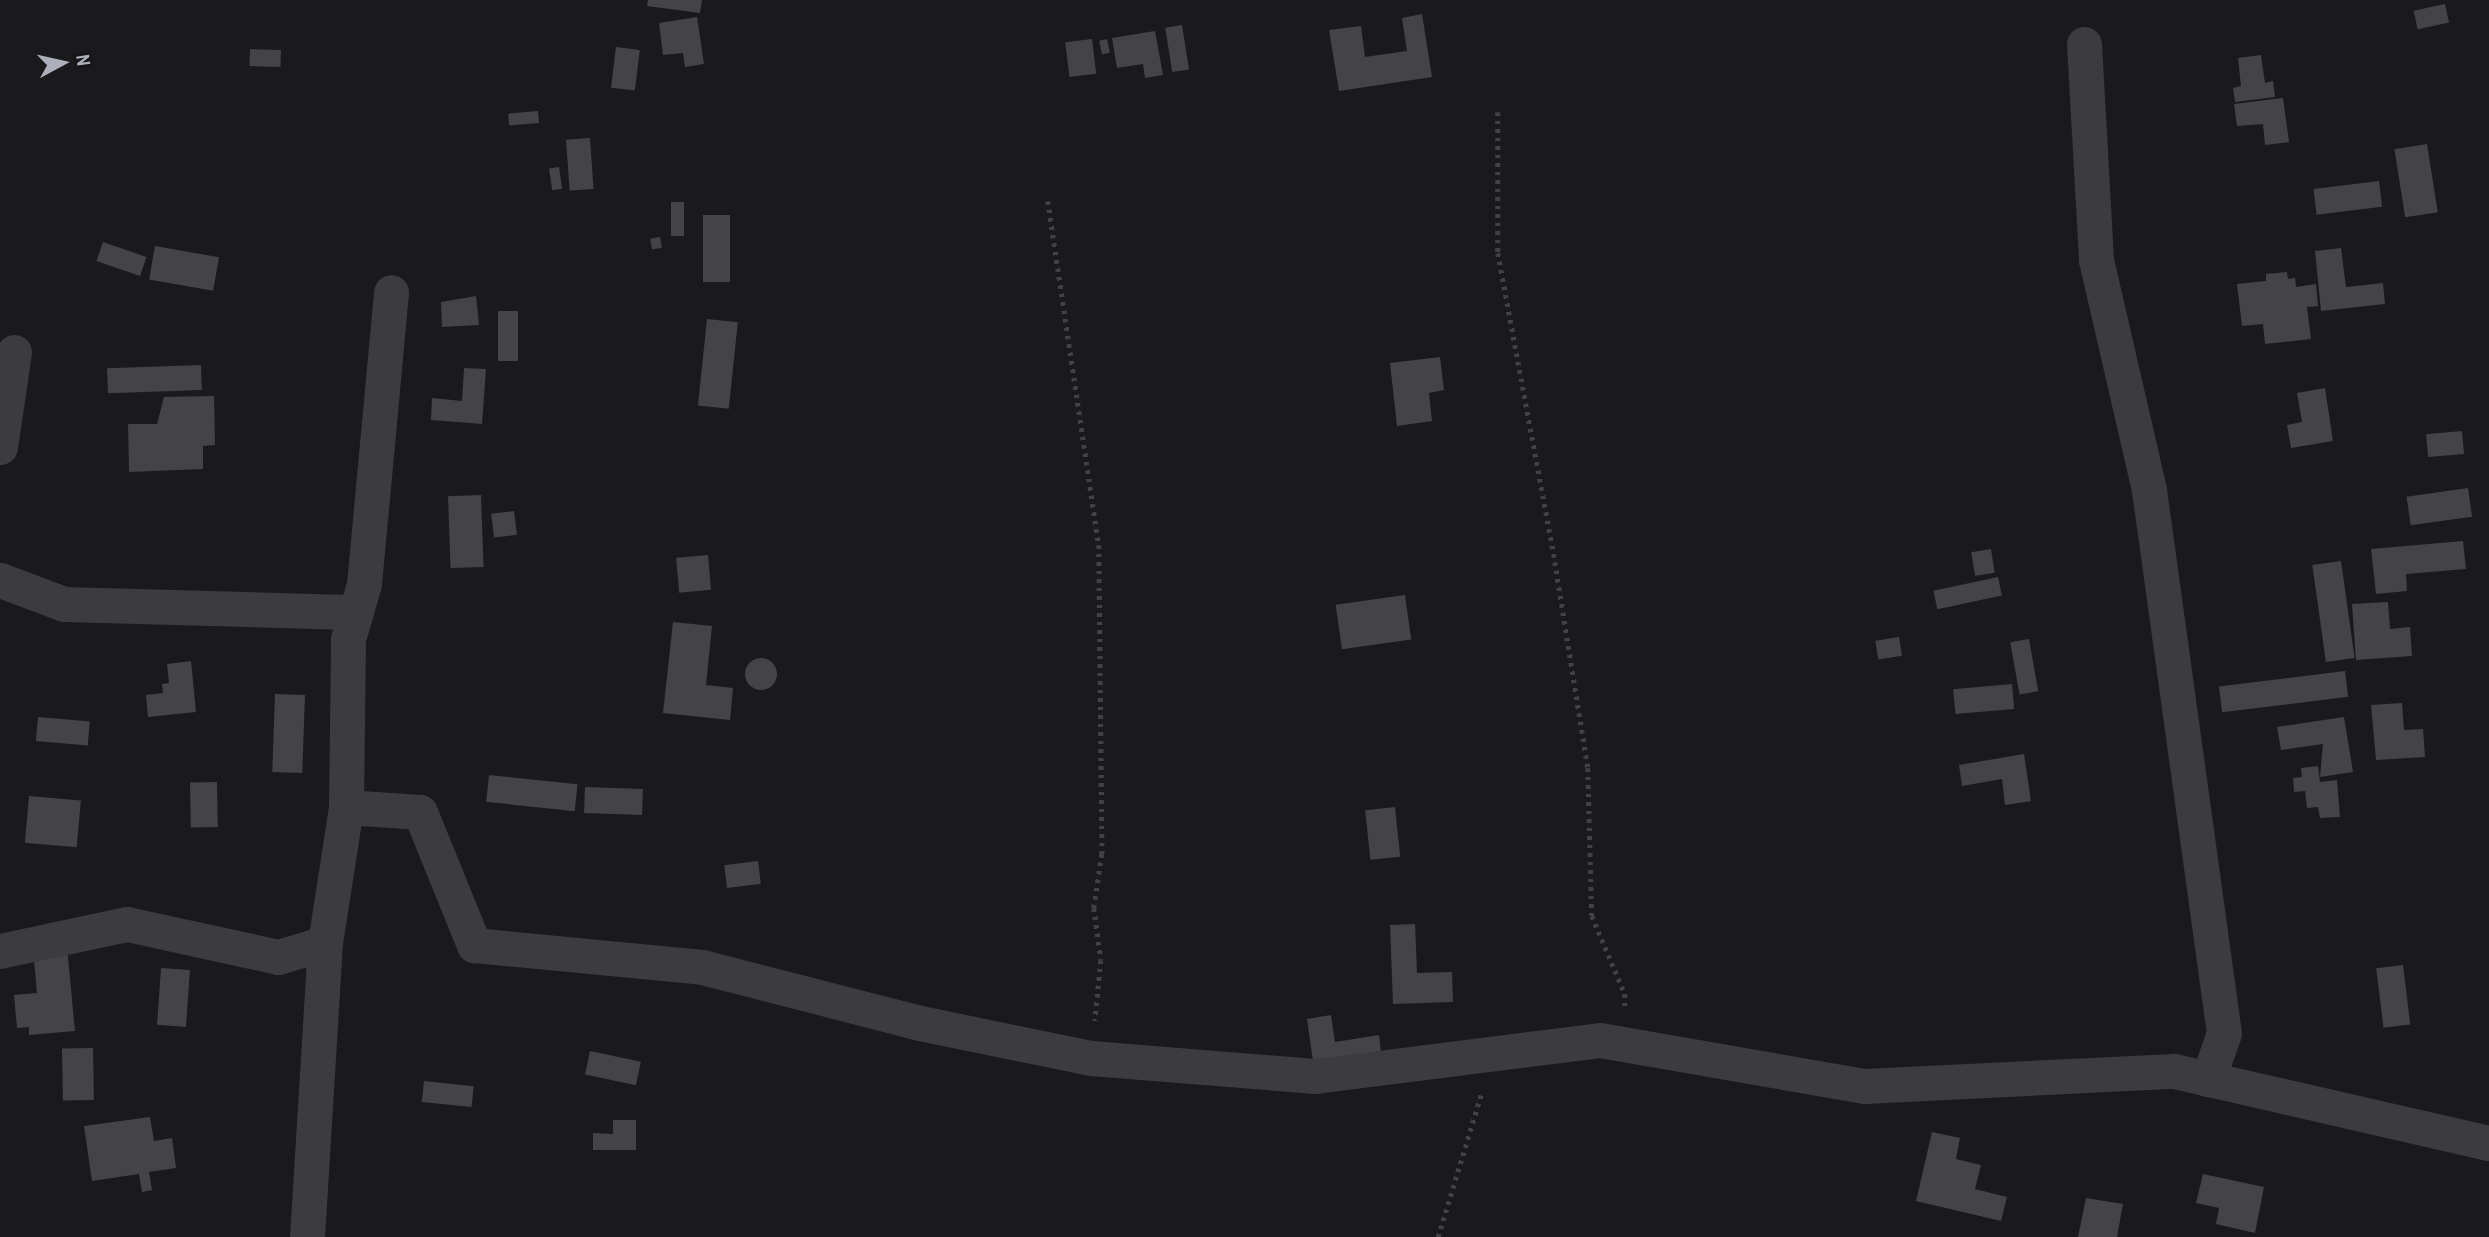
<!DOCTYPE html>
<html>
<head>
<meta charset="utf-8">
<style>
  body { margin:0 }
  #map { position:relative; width:2489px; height:1237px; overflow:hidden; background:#1a191b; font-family:"Archivo Narrow",sans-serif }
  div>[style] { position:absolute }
  .building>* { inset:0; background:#444448; transform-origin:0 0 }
  .round { border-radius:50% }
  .path>* { height:4.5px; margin-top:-2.25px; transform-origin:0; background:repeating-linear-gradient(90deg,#414247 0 3.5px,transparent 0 8.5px) }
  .minor>* { height:35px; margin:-17.5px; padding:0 17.5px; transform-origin:17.5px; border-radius:17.5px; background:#3b3b40 }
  span { translate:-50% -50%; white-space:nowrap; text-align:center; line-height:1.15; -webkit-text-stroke:6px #151416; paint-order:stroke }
  .north { position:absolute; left:28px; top:28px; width:70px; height:70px; -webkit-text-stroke:5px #151416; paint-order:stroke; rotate:82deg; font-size:19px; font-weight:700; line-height:28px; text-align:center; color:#adafba }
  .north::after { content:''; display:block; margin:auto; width:24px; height:32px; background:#adafba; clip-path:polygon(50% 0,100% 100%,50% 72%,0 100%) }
</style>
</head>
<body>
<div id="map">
  <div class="building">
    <div style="clip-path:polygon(648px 0,702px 0,700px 13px,647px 6px)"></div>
    <div style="left:2445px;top:4px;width:19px;height:32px;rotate:78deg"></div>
    <div style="clip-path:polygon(1422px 14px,1432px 77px,1339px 91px,1329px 30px,1361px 26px,1365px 57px,1407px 51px,1402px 18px)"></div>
    <div style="clip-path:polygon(697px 17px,704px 64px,685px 67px,683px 53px,663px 55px,659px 23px)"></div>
    <div style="left:1182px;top:25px;width:45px;height:17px;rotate:81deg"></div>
    <div style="clip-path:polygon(1155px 31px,1163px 75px,1145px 78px,1143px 64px,1117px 68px,1112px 38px)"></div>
    <div style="left:1092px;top:39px;width:35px;height:27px;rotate:83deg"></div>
    <div style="left:1107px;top:39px;width:14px;height:8px;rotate:78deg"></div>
    <div style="left:616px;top:47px;width:24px;height:41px;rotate:7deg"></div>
    <div style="left:250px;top:49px;width:31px;height:17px;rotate:2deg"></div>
    <div style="clip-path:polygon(2261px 55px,2265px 83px,2273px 81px,2275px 97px,2235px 102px,2233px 88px,2241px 86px,2238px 58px)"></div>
    <div style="clip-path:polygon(2283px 98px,2289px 142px,2265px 145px,2263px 124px,2237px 126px,2234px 104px)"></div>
    <div style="left:538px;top:111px;width:12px;height:30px;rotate:85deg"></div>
    <div style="left:590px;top:138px;width:51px;height:24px;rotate:86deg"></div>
    <div style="left:2427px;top:144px;width:69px;height:33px;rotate:81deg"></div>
    <div style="left:559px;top:167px;width:22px;height:10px;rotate:82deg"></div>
    <div style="left:2379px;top:181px;width:26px;height:66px;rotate:83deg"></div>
    <div style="left:671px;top:202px;width:13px;height:34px"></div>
    <div style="left:703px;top:215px;width:27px;height:67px"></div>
    <div style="left:660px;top:237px;width:11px;height:10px;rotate:80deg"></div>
    <div style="left:103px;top:242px;width:46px;height:20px;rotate:19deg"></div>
    <div style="left:155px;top:246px;width:65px;height:34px;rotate:10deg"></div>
    <div style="clip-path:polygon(2341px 248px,2346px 287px,2383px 283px,2385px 304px,2321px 311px,2315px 251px)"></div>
    <div style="clip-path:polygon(2287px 272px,2288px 279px,2295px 278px,2296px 287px,2316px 284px,2318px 306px,2307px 307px,2311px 339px,2265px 344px,2263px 324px,2242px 326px,2237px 284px,2266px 281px,2266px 274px)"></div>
    <div style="clip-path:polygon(476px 296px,479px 325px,442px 327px,441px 302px)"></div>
    <div style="left:498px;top:311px;width:20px;height:50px"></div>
    <div style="left:707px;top:319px;width:31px;height:87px;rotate:6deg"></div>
    <div style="clip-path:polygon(1440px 357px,1444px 390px,1429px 393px,1432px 421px,1397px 426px,1390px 363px)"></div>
    <div style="left:201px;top:365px;width:25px;height:94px;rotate:88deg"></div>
    <div style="clip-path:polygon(464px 368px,486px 369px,482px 424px,431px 420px,432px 398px,462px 401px)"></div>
    <div style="clip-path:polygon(2325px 388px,2333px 441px,2291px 448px,2287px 425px,2302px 422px,2297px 393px)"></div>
    <div style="clip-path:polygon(214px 396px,215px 445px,203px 446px,203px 469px,129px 472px,128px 424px,157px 424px,164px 397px)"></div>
    <div style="left:2462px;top:431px;width:23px;height:36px;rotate:85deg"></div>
    <div style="left:2468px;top:488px;width:29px;height:62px;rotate:82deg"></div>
    <div style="left:481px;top:495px;width:72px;height:33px;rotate:88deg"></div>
    <div style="left:514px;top:511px;width:24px;height:23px;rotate:83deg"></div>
    <div style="clip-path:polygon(2463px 541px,2466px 569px,2406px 574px,2407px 591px,2376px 594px,2371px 549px)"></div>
    <div style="left:1991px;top:549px;width:24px;height:20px;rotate:81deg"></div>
    <div style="left:708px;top:555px;width:35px;height:32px;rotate:85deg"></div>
    <div style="left:2341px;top:561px;width:98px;height:29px;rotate:82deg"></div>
    <div style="left:1998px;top:577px;width:19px;height:66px;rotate:78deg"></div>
    <div style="left:1405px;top:595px;width:45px;height:70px;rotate:82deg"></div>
    <div style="clip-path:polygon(2388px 602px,2390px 629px,2410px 627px,2412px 656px,2356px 660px,2352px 604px)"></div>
    <div style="clip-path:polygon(673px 622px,712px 626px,706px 685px,733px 688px,730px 720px,663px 713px)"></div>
    <div style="left:1899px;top:637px;width:19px;height:24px;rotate:81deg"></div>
    <div style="left:2029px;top:639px;width:53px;height:19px;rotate:80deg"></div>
    <div class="round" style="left:745px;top:658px;width:32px;height:32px"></div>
    <div style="clip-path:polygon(191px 661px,196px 712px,148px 717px,146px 695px,163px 693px,162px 684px,169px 683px,167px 664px)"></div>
    <div style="left:2345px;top:671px;width:26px;height:127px;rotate:83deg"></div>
    <div style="left:2012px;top:684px;width:25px;height:59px;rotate:85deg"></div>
    <div style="left:275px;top:694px;width:30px;height:78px;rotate:2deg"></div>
    <div style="clip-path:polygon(2402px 703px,2404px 730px,2423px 729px,2425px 757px,2376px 760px,2371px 705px)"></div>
    <div style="left:38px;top:717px;width:52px;height:24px;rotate:5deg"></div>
    <div style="clip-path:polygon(2344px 717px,2353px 772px,2320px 777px,2323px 744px,2281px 750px,2277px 727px)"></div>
    <div style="clip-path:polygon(2024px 754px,2031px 801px,2005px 805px,2002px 779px,1962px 786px,1959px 765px)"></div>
    <div style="clip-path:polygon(2318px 766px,2320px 782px,2337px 780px,2340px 817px,2320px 818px,2318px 807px,2307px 808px,2305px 791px,2294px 792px,2293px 778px,2302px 777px,2301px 768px)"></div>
    <div style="left:489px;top:775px;width:89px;height:27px;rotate:6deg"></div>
    <div style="left:217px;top:782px;width:45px;height:27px;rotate:89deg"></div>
    <div style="left:585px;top:787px;width:58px;height:26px;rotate:2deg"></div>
    <div style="left:29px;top:796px;width:52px;height:47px;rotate:5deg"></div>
    <div style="left:1395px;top:807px;width:50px;height:30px;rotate:84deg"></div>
    <div style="left:758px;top:861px;width:23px;height:34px;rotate:83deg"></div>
    <div style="clip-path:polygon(1415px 924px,1417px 973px,1452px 972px,1453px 1002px,1393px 1004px,1390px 925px)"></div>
    <div style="clip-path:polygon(67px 947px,75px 1031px,29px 1035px,29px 1027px,17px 1028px,14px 995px,37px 993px,33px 950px)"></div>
    <div style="left:2403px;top:965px;width:60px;height:27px;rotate:83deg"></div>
    <div style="left:161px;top:968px;width:29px;height:57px;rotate:4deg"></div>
    <div style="clip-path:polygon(1331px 1015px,1335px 1042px,1379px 1035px,1381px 1052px,1313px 1061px,1307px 1019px)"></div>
    <div style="left:93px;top:1048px;width:52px;height:31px;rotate:89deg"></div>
    <div style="left:590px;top:1051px;width:52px;height:24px;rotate:12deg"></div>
    <div style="left:424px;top:1081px;width:50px;height:21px;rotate:6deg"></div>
    <div style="clip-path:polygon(150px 1117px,154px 1141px,172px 1138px,176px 1168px,149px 1172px,152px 1190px,142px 1192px,139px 1174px,92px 1181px,84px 1126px)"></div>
    <div style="clip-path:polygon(613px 1120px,636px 1120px,636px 1150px,593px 1150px,593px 1133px,613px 1134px)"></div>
    <div style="clip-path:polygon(1932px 1132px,1960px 1138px,1956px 1159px,1981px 1165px,1975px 1189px,2007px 1197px,2001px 1221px,1916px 1201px)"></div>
    <div style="clip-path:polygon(2203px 1174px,2264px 1187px,2255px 1233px,2216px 1224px,2219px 1208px,2196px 1203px)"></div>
    <div style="clip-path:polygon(2086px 1198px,2123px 1204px,2117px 1237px,2078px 1237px)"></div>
  </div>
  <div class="path">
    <div style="left:1498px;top:112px;width:141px;rotate:90deg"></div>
    <div style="left:1498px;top:253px;width:314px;rotate:79.5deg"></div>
    <div style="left:1555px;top:562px;width:209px;rotate:80.9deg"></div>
    <div style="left:1588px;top:768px;width:148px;rotate:88.5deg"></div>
    <div style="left:1592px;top:916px;width:85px;rotate:67.1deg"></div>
    <div style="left:1625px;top:994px;width:13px;rotate:90deg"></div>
    <div style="left:1048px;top:201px;width:348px;rotate:81.6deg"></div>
    <div style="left:1099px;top:545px;width:309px;rotate:89.4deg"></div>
    <div style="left:1102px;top:854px;width:55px;rotate:98.4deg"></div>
    <div style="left:1094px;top:908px;width:52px;rotate:82.3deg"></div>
    <div style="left:1101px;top:960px;width:61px;rotate:95.6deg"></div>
    <div style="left:1438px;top:1237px;width:152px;rotate:-73.2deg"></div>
  </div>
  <div class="minor">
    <div style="left:2084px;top:44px;width:216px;rotate:86.8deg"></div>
    <div style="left:2096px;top:260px;width:236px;rotate:77deg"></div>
    <div style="left:2149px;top:490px;width:548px;rotate:82.14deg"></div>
    <div style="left:2224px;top:1033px;width:49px;rotate:109.2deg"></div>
    <div style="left:0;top:447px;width:96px;rotate:-81.6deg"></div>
    <div style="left:0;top:580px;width:68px;rotate:20.6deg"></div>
    <div style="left:64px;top:604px;width:292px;rotate:1.6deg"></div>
    <div style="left:346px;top:807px;width:74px;rotate:3.9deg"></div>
    <div style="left:420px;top:812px;width:144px;rotate:67.9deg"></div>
    <div style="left:474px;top:945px;width:229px;rotate:5.5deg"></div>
    <div style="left:702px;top:967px;width:225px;rotate:14.4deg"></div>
    <div style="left:920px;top:1023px;width:175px;rotate:11.6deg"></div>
    <div style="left:1091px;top:1058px;width:225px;rotate:4.6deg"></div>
    <div style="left:1315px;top:1076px;width:287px;rotate:-7.2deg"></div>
    <div style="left:1600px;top:1040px;width:268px;rotate:9.9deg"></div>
    <div style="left:1864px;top:1086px;width:310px;rotate:-2.8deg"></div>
    <div style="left:2174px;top:1071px;width:323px;rotate:12.9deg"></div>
    <div style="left:0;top:951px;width:130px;rotate:-12deg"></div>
    <div style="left:127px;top:924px;width:155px;rotate:12.3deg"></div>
    <div style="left:278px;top:957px;width:49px;rotate:-16.6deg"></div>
    <div style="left:307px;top:1237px;width:295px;rotate:-86.5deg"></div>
    <div style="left:325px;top:943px;width:138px;rotate:-81.2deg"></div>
    <div style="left:346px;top:807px;width:168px;rotate:-89.3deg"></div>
    <div style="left:348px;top:639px;width:57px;rotate:-73.8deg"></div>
    <div style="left:364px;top:584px;width:293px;rotate:-84.7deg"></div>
  </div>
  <div class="north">N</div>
</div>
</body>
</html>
